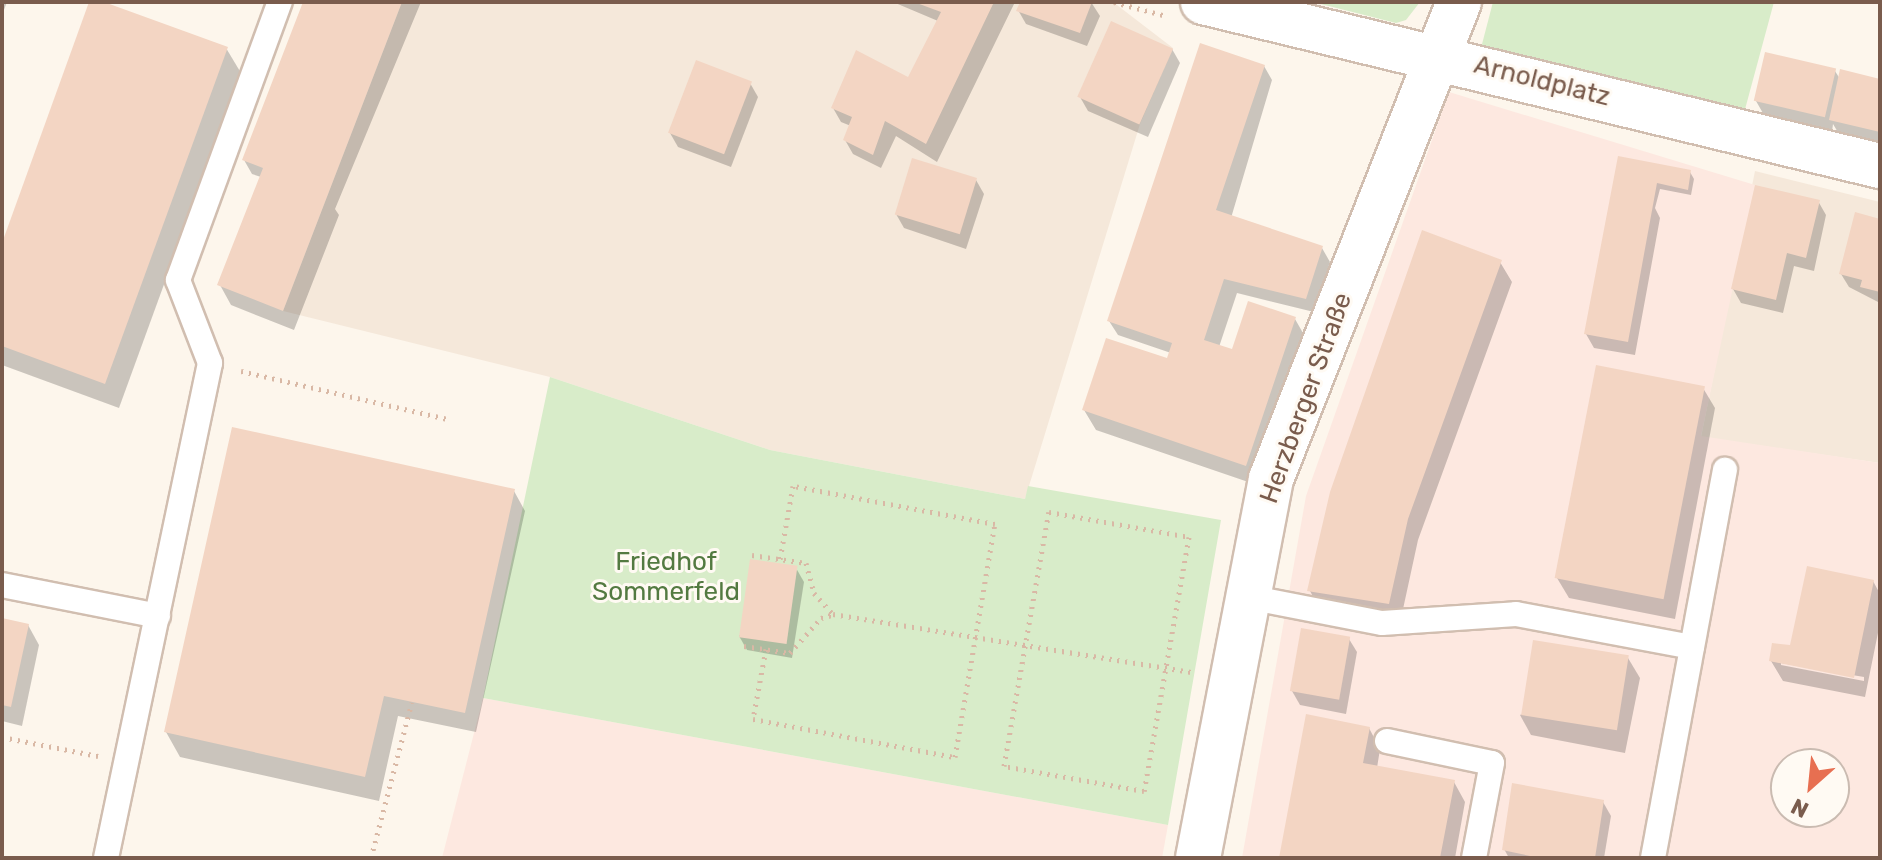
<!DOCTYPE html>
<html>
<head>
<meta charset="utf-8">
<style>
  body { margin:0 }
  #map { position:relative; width:1882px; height:860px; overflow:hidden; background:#fdf6ec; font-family:Rubik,sans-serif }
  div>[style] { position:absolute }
  .residential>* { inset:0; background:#f5e8da }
  .commercial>* { inset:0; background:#fde8e0 }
  .green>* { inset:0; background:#d8ecc9 }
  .shadow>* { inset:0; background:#0003 }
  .building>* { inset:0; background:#f3d5c3; transform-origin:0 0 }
  .path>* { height:5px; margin-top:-2.5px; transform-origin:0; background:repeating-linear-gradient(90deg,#d9b8a5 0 2px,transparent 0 8px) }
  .roads { filter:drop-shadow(2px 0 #d1beb0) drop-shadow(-2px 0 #d1beb0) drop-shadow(0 2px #d1beb0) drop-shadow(0 -2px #d1beb0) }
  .lane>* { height:24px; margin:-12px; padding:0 12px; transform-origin:12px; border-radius:12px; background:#fff }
  .street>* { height:44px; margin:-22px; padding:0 22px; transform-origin:22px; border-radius:22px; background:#fff }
  .secondary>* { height:44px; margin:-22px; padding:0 22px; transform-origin:22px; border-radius:22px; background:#fff }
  span { translate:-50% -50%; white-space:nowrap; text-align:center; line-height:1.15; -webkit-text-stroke:6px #fffaf3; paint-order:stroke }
  .street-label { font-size:26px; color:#7a5c4d }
  .park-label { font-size:26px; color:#537a41 }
  .frame { position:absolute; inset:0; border:4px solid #7a5c4d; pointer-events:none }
  .north { position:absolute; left:1770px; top:748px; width:80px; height:80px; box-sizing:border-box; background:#fffaf3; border:2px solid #cabbb1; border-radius:50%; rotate:207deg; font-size:22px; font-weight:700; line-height:32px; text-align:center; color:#7a5c4d }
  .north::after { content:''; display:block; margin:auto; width:28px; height:36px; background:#e76f51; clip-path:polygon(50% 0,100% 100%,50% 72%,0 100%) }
</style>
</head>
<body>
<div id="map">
  <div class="residential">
    <div style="clip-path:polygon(402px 2px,1113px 2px,1173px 48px,1140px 124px,1025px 499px,770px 450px,550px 377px,283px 311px)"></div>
    <div style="clip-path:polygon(1755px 171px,1880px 202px,1880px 463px,1701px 437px)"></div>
  </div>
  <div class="commercial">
    <div style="clip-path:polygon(evenodd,1449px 92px,1755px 185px,1701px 436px,1880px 463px,1880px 858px,1242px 858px,1306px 496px,1449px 92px,1786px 764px,1834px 764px,1834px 812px,1786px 812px,1786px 764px)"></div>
    <div style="clip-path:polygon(483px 698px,1168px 825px,1162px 858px,442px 858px)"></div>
  </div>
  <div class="green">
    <div style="clip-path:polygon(1313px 2px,1420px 2px,1406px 20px,1396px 23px)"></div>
    <div style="clip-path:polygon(1493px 2px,1774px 2px,1744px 113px,1481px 48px)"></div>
    <div style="clip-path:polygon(550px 377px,770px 450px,1025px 499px,1028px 486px,1221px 520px,1168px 825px,483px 698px)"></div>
  </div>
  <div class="shadow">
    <div style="clip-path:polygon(2px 2px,7px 2px,2px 15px)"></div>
    <div style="clip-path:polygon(92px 2px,226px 48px,241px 73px,119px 408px,2px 365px,2px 249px)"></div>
    <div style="clip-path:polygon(305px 2px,421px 2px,335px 209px,339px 215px,294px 330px,231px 305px,220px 285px,261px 177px,252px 174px,244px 160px)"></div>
    <div style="clip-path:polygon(893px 2px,1015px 2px,937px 162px,896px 136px,881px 168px,853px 154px,845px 140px,851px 126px,841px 122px,833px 108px,909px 80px,938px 21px)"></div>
    <div style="clip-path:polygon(1023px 2px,1091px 2px,1100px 16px,1087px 46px,1026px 24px,1018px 10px)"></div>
    <div style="clip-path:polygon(1172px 49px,1180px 63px,1148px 137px,1088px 111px,1080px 97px)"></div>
    <div style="clip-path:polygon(1264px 66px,1272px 80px,1231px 218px,1322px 248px,1330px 262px,1314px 312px,1237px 293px,1219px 347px,1239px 353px,1295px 319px,1303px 333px,1257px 485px,1096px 430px,1084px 410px,1168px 361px,1171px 353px,1118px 335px,1109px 321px)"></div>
    <div style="clip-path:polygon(1835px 71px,1840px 79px,1880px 81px,1880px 143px,1839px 134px,1833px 124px,1832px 132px,1764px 115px,1756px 101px)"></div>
    <div style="clip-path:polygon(750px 83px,758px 97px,731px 167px,678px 147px,670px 133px)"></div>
    <div style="clip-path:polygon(1620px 159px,1690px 172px,1694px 179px,1691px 195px,1660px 189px,1655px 208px,1660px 218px,1635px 355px,1594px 348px,1586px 334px)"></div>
    <div style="clip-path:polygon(976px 180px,984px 194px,966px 249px,904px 228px,896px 214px)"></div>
    <div style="clip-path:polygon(1818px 201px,1826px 215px,1814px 271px,1794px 266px,1783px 313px,1741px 303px,1733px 289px)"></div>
    <div style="clip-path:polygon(1880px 221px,1880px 303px,1849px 287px,1841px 274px)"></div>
    <div style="clip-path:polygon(1500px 262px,1512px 282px,1418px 540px,1400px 623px,1321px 611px,1310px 591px)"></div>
    <div style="clip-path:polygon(1703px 388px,1715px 408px,1675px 619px,1569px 598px,1557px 578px)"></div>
    <div style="clip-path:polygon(514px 491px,525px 511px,476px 732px,398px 716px,379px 801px,180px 757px,166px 732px)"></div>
    <div style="clip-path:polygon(796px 568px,804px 582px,792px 658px,747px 650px,739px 636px)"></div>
    <div style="clip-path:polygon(evenodd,1873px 581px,1880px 594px,1880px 623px,1865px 697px,1783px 681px,1771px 661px,1873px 581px,1781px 663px,1864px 677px,1864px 681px,1781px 665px,1781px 663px)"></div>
    <div style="clip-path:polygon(2px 620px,28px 625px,39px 645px,22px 726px,2px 721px)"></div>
    <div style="clip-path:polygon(1349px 639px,1357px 652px,1346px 714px,1300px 705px,1292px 691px)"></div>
    <div style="clip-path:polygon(1628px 658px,1640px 678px,1625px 753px,1531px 735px,1520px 715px)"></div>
    <div style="clip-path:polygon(1369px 728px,1380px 749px,1377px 768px,1454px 782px,1465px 802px,1455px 858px,1281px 858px)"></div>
    <div style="clip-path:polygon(1603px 802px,1611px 816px,1604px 858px,1509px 858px,1504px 849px)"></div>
  </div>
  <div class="building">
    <div style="clip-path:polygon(89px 2px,104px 2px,228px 47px,105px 384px,2px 346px,2px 243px)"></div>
    <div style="clip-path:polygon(303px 2px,402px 2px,283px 311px,217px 285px,263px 168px,242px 160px)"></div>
    <div style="clip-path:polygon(914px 2px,994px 2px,926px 144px,885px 121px,873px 155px,843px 140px,852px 117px,831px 108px,856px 50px,908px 77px,941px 12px)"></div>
    <div style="clip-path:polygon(1020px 2px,1092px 2px,1080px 33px,1016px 11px)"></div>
    <div style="left:1111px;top:21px;width:68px;height:83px;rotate:24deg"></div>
    <div style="clip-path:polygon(1200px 43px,1265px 65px,1216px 210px,1323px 246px,1306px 299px,1224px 279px,1204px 340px,1232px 349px,1248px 301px,1296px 317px,1246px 466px,1082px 410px,1106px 338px,1167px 358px,1172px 343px,1107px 321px)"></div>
    <div style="left:1765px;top:52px;width:73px;height:50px;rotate:13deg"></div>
    <div style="left:696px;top:60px;width:60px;height:78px;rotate:21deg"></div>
    <div style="clip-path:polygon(1840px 69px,1880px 79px,1880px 132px,1829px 120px)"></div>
    <div style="clip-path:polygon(1618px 156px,1691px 170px,1688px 190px,1657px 183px,1628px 342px,1584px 334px)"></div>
    <div style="left:912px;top:158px;width:68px;height:59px;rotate:17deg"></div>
    <div style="clip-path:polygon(1755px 185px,1820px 200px,1806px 258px,1787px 253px,1776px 300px,1731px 289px)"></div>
    <div style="clip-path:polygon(1855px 212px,1880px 219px,1880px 292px,1860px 287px,1862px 280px,1839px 274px)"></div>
    <div style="clip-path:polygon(1422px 230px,1502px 260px,1408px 519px,1389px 604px,1307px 591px,1330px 492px)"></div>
    <div style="left:1596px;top:365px;width:111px;height:217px;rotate:11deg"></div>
    <div style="clip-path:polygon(232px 427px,515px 489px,465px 713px,384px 696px,365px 777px,164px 732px)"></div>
    <div style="left:750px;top:559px;width:48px;height:79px;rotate:8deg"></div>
    <div style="clip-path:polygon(1807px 566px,1874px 580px,1854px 678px,1769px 661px,1772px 643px,1790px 645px)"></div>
    <div style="clip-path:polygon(2px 618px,29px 624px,11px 707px,2px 705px)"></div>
    <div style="left:1301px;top:628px;width:50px;height:64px;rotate:10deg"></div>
    <div style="left:1533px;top:640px;width:97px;height:76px;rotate:9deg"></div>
    <div style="clip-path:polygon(1306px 714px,1370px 727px,1363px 763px,1455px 780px,1440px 858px,1279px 858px)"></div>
    <div style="clip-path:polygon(1512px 783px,1604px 800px,1595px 858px,1540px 858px,1502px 850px)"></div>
  </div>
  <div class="path">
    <div style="left:1114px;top:2px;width:51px;rotate:14.9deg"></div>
    <div style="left:241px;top:371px;width:212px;rotate:13.1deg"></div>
    <div style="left:1049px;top:512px;width:142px;rotate:10.1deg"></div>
    <div style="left:1189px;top:537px;width:258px;rotate:100deg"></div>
    <div style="left:1144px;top:791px;width:142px;rotate:-169.9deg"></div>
    <div style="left:1004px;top:766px;width:258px;rotate:-80deg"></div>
    <div style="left:752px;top:555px;width:55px;rotate:8.4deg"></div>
    <div style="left:806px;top:563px;width:31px;rotate:75deg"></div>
    <div style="left:814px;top:593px;width:28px;rotate:48deg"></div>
    <div style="left:833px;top:614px;width:363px;rotate:9.2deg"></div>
    <div style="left:744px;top:646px;width:47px;rotate:8.7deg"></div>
    <div style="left:790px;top:653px;width:47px;rotate:-48.5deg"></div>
    <div style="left:821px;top:618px;width:11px;rotate:-15deg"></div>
    <div style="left:766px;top:649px;width:71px;rotate:100.5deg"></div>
    <div style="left:753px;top:719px;width:206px;rotate:10.7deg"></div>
    <div style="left:955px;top:757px;width:236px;rotate:-80.3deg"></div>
    <div style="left:995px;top:524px;width:206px;rotate:-169.3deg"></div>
    <div style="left:793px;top:486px;width:75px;rotate:100deg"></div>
    <div style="left:2px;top:737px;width:98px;rotate:11.2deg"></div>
    <div style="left:371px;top:858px;width:161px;rotate:-75.3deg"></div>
  </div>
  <div class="roads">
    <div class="lane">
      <div style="left:2px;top:585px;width:159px;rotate:11.2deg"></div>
      <div style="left:1248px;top:597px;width:136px;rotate:11deg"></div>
      <div style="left:1382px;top:623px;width:134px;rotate:-3.8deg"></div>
      <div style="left:1516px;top:614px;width:179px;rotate:10.6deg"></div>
      <div style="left:1387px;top:741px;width:107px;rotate:11.8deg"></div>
      <div style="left:1492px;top:763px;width:97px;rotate:100.7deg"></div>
      <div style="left:106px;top:858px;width:506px;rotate:-78.13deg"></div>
      <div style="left:210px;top:363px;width:89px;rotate:-111.1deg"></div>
      <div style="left:178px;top:280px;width:296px;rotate:-69.9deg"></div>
      <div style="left:1653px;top:858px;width:395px;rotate:-79.5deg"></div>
    </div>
    <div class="street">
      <div style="left:1203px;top:2px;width:697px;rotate:13.62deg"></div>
    </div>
    <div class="secondary">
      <div style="left:1198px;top:858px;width:386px;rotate:-79.1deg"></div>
      <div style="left:1271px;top:479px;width:513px;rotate:-68.49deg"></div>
    </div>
  </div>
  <div class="street-label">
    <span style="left:1542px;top:81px;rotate:14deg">Arnoldplatz</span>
    <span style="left:1306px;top:398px;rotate:-70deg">Herzberger Straße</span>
  </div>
  <div class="park-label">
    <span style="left:666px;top:577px">Friedhof<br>Sommerfeld</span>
  </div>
  <div class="frame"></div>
  <div class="north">N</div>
</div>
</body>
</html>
